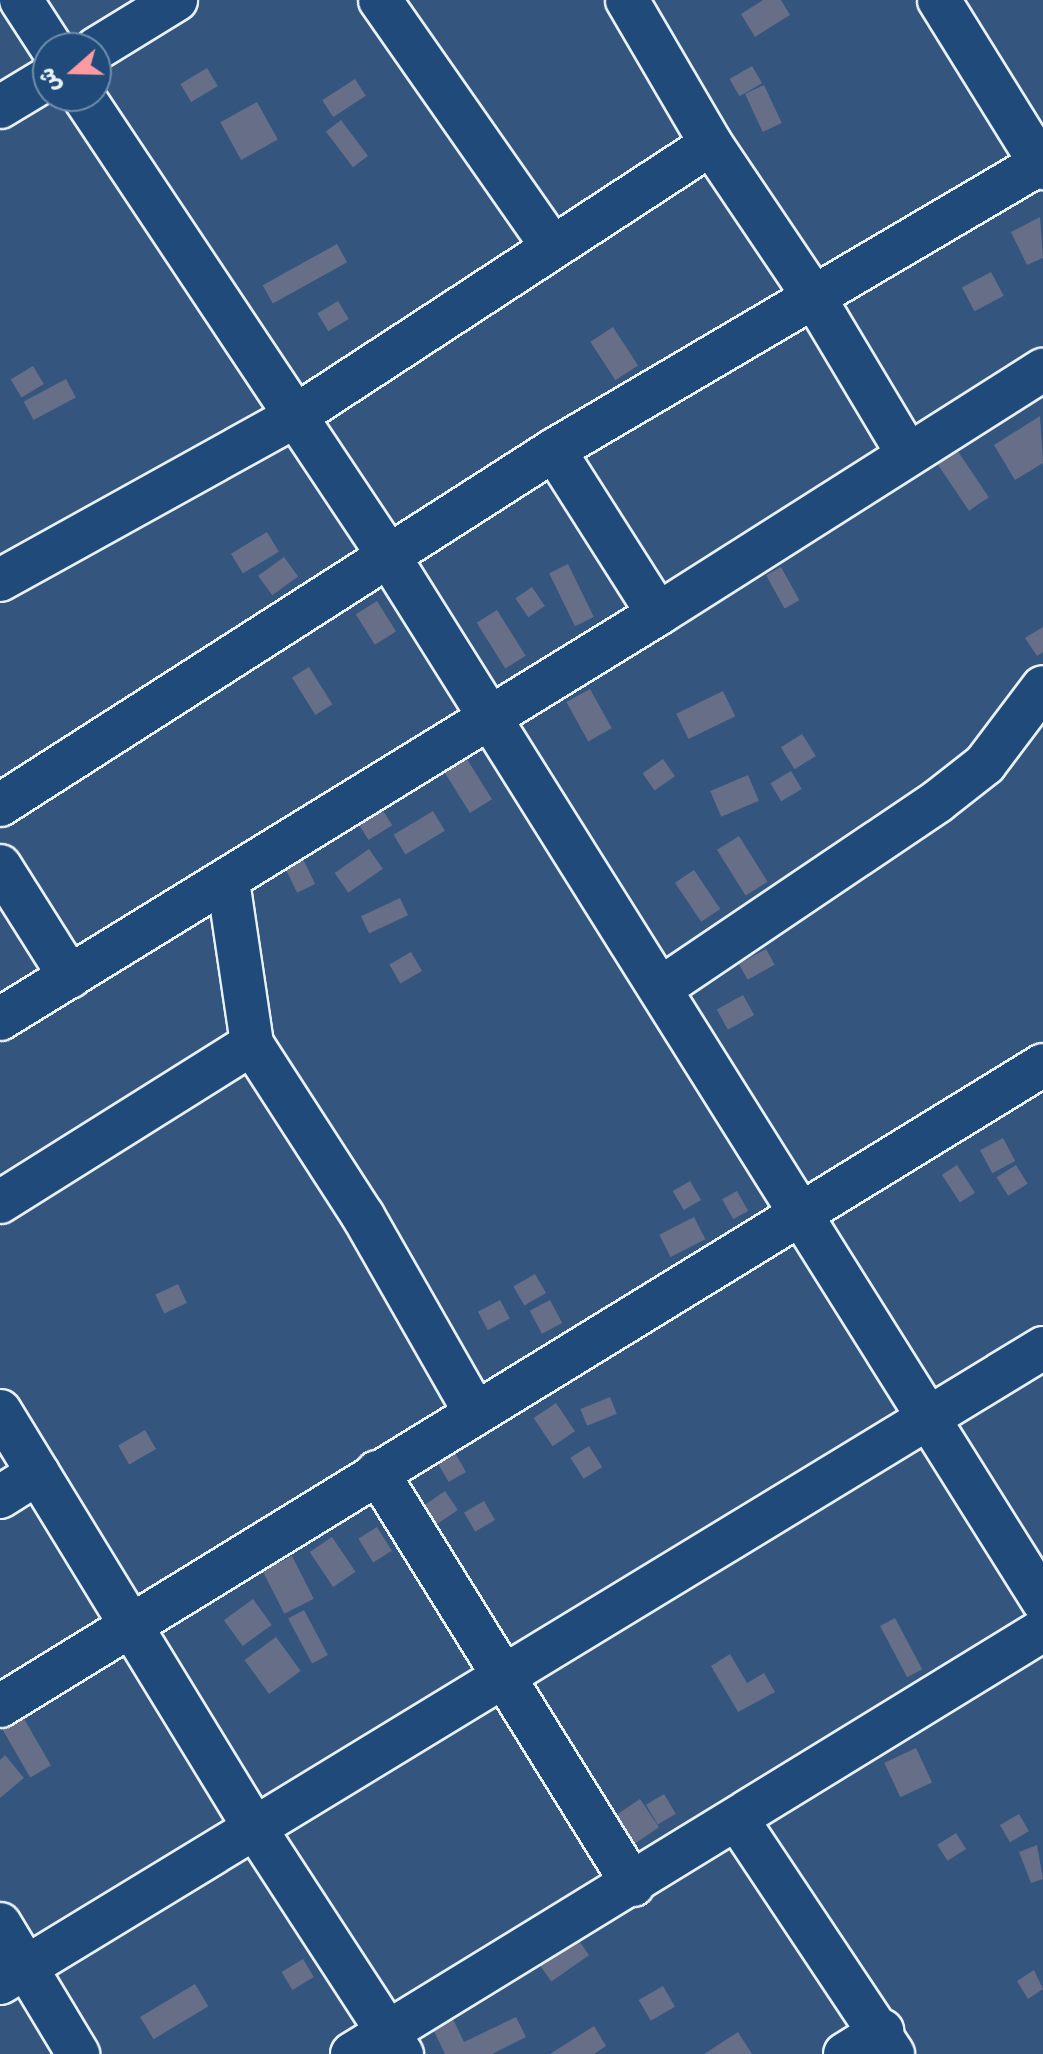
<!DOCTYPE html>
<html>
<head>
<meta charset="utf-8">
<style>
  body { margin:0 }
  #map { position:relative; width:1043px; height:2054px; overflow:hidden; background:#34557e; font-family:Kalam,"Playpen Sans Arabic",sans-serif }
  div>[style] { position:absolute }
  .building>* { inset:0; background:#666f87; transform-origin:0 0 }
  .roads { filter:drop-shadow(2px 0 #e8f1f8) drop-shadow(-2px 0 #e8f1f8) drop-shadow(0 2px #e8f1f8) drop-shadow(0 -2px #e8f1f8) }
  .minor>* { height:42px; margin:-21px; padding:0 21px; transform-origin:21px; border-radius:21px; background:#1f4a7a }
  span { translate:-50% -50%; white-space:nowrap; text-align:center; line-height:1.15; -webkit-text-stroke:7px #1f4a7a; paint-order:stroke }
  .north { position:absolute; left:32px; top:32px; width:80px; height:80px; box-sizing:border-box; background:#1f4a7a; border:2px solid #6f8dac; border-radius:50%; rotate:250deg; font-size:22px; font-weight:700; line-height:32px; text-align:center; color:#e8f1f8 }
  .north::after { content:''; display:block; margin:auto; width:28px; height:36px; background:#ff9aa2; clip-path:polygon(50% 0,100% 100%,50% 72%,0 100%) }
</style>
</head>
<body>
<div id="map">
  <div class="building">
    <div style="clip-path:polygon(763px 0,781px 0,790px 15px,755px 37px,741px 14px)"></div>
    <div style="left:752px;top:66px;width:20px;height:26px;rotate:60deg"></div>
    <div style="left:207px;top:68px;width:21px;height:31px;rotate:59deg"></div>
    <div style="left:355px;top:79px;width:20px;height:39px;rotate:57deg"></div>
    <div style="left:764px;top:85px;width:42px;height:21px;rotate:65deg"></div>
    <div style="left:257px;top:102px;width:43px;height:42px;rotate:61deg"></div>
    <div style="left:341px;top:120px;width:45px;height:19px;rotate:53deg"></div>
    <div style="clip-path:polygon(1040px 217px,1043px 258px,1027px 265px,1011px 232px)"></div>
    <div style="left:337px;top:244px;width:21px;height:85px;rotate:61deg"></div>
    <div style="left:991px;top:272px;width:27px;height:33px;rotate:62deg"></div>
    <div style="left:338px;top:301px;width:21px;height:24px;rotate:59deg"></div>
    <div style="left:613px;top:327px;width:46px;height:27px;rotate:57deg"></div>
    <div style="left:33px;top:366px;width:21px;height:26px;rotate:59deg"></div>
    <div style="left:66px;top:379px;width:21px;height:48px;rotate:62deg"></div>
    <div style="clip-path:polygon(1040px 416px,1043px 463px,1015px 480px,994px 445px)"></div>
    <div style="left:957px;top:450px;width:57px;height:24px;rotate:56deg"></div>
    <div style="left:267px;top:532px;width:23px;height:42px;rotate:59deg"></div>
    <div style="left:284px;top:557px;width:24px;height:32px;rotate:54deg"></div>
    <div style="left:568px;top:564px;width:59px;height:21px;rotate:64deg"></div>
    <div style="left:781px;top:567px;width:38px;height:17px;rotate:61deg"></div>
    <div style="left:532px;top:587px;width:23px;height:20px;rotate:56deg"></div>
    <div style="left:377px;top:601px;width:36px;height:25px;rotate:58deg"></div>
    <div style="left:497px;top:610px;width:54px;height:24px;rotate:58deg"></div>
    <div style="clip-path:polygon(1043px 627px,1043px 652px,1037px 656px,1025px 638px)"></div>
    <div style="left:309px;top:667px;width:44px;height:20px;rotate:58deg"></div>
    <div style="left:590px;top:689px;width:45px;height:27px;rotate:61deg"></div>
    <div style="left:723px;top:691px;width:28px;height:52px;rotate:64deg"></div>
    <div style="left:802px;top:734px;width:26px;height:25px;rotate:58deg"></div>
    <div style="left:465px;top:756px;width:51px;height:26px;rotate:58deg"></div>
    <div style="left:663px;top:759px;width:21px;height:25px;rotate:55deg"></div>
    <div style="left:791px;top:771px;width:21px;height:24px;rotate:59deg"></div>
    <div style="left:748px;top:775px;width:28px;height:41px;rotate:67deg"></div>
    <div style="left:379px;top:804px;width:25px;height:28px;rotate:58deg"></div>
    <div style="left:433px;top:811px;width:23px;height:46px;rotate:59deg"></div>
    <div style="left:739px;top:836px;width:54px;height:26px;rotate:58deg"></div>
    <div style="left:369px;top:849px;width:24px;height:42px;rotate:55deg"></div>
    <div style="left:302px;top:857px;width:30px;height:20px;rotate:64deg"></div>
    <div style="left:694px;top:870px;width:47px;height:23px;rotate:56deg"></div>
    <div style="left:400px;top:898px;width:19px;height:43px;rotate:65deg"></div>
    <div style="left:766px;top:949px;width:18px;height:31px;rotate:61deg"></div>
    <div style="left:411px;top:952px;width:22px;height:25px;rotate:60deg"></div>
    <div style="left:743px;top:995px;width:23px;height:30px;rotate:61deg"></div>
    <div style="left:1003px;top:1138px;width:26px;height:26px;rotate:62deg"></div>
    <div style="left:957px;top:1165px;width:33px;height:18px;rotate:57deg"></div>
    <div style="left:1016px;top:1165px;width:22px;height:23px;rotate:58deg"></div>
    <div style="left:690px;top:1181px;width:22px;height:20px;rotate:60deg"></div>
    <div style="left:737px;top:1191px;width:23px;height:17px;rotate:61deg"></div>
    <div style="left:694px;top:1217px;width:25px;height:39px;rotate:63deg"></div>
    <div style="left:535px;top:1274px;width:22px;height:25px;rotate:60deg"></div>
    <div style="left:178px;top:1284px;width:21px;height:25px;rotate:65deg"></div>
    <div style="left:500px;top:1300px;width:21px;height:25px;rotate:62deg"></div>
    <div style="left:550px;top:1300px;width:26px;height:23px;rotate:62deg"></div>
    <div style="left:610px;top:1397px;width:18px;height:32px;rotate:68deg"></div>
    <div style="left:556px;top:1403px;width:34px;height:27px;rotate:56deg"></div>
    <div style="left:145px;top:1430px;width:22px;height:31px;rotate:60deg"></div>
    <div style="left:589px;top:1446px;width:25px;height:22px;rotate:58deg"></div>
    <div style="left:455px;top:1453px;width:22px;height:20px;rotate:60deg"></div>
    <div style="left:445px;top:1491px;width:23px;height:28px;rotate:56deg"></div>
    <div style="left:484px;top:1501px;width:22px;height:23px;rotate:60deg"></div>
    <div style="left:377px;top:1527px;width:28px;height:22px;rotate:58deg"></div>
    <div style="left:332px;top:1537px;width:42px;height:27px;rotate:56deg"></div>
    <div style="left:292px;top:1556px;width:48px;height:33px;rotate:63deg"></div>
    <div style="left:253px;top:1599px;width:32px;height:36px;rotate:54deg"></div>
    <div style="left:304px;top:1610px;width:51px;height:18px;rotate:62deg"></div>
    <div style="left:895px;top:1618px;width:58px;height:17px;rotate:62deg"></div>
    <div style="left:276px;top:1637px;width:42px;height:39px;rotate:54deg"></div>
    <div style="clip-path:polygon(730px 1654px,747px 1683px,764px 1673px,775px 1692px,738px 1712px,711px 1666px)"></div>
    <div style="left:23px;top:1717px;width:56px;height:24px;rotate:60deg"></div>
    <div style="left:916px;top:1748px;width:38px;height:35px;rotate:65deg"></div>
    <div style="clip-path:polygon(5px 1755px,24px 1778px,0 1798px,0 1760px)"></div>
    <div style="left:664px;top:1794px;width:23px;height:21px;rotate:59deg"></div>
    <div style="left:640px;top:1799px;width:34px;height:29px;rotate:56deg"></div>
    <div style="left:1019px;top:1814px;width:20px;height:22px;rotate:60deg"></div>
    <div style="left:956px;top:1833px;width:19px;height:22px;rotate:58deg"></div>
    <div style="clip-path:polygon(1037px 1845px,1043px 1879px,1031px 1883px,1019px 1852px)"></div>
    <div style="left:577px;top:1938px;width:21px;height:46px;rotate:55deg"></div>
    <div style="left:303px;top:1959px;width:21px;height:25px;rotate:59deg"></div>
    <div style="clip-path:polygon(1034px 1970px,1043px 1989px,1028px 1999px,1017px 1981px)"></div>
    <div style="left:195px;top:1984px;width:26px;height:64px;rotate:59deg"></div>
    <div style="left:663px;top:1986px;width:24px;height:28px;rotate:60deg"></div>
    <div style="clip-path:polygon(516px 2017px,526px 2037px,492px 2054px,445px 2054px,433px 2029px,453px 2019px,464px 2042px)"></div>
    <div style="clip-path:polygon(594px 2026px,606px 2046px,594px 2054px,550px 2054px)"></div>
    <div style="clip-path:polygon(738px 2032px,752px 2054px,704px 2054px)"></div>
  </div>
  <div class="roads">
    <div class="minor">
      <div style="left:21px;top:0;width:57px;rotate:57.1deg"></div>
      <div style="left:380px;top:0;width:301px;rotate:55.1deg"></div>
      <div style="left:627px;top:0;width:167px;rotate:59.7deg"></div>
      <div style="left:711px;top:144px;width:184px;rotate:56.1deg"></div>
      <div style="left:814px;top:297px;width:182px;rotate:59.2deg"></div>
      <div style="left:939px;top:0;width:198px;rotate:58.2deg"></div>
      <div style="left:96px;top:49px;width:94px;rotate:-31.5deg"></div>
      <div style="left:83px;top:96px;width:551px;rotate:56.4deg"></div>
      <div style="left:388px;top:555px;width:1234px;rotate:57.95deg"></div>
      <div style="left:0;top:107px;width:56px;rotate:-31.1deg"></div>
      <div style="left:554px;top:450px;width:194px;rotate:57.6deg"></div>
      <div style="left:0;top:580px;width:336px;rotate:-29deg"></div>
      <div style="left:294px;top:417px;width:498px;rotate:-33.2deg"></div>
      <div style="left:0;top:805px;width:658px;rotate:-32.65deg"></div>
      <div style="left:554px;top:450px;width:568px;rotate:-30.5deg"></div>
      <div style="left:0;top:866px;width:131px;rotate:57.8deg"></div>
      <div style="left:228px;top:881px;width:165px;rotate:81.6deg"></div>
      <div style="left:252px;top:1044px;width:205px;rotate:57.2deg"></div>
      <div style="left:363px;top:1216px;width:226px;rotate:60.3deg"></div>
      <div style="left:661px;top:988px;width:334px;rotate:-34deg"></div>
      <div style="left:938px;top:801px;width:60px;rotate:-38.2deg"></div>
      <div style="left:985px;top:764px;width:96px;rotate:-53deg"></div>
      <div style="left:0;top:1019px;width:773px;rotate:-31.61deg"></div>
      <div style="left:658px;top:614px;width:456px;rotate:-32.4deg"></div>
      <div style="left:0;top:1202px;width:297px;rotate:-32.1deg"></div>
      <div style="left:0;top:1411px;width:489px;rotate:58.6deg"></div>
      <div style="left:255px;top:1828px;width:270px;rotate:57deg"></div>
      <div style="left:377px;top:1472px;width:486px;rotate:58.2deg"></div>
      <div style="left:0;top:1497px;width:45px;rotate:-32.3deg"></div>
      <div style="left:0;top:1706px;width:1224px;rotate:-31.57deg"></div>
      <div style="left:737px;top:1819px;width:282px;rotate:56.4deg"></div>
      <div style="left:0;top:1924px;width:152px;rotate:59deg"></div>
      <div style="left:0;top:1983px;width:1221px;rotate:-31.33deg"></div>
      <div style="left:352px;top:2054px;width:811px;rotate:-31.53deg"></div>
      <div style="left:845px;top:2054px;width:44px;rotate:-31.9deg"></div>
    </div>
  </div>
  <div class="north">ش</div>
</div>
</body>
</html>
